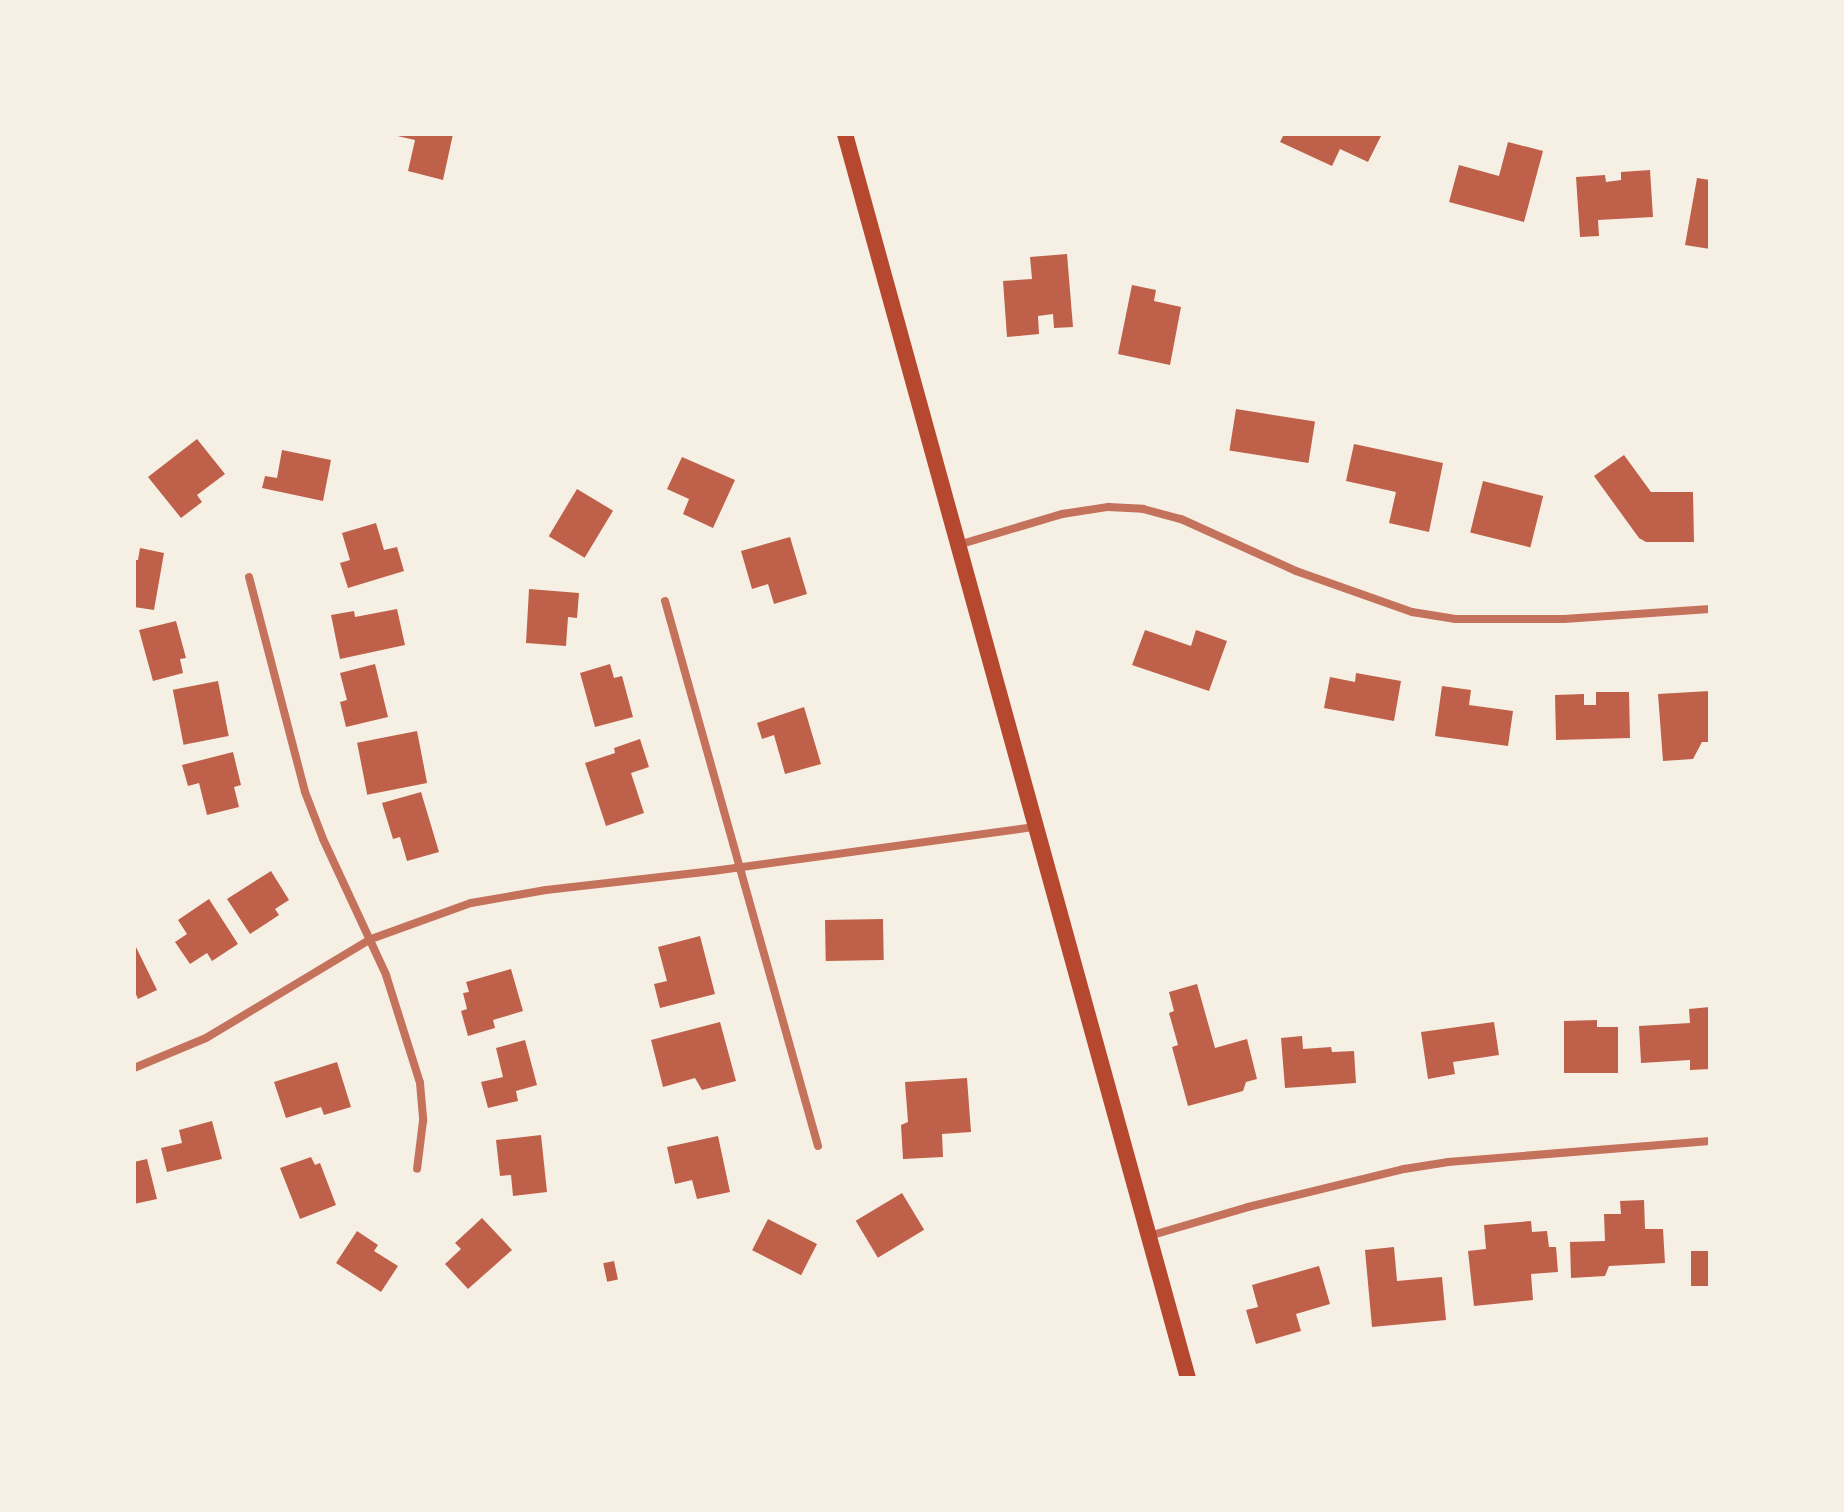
<!DOCTYPE html>
<html>
<head>
<meta charset="utf-8">
<style>
  body { margin:0 }
  #map { position:relative; width:1844px; height:1512px; overflow:hidden; background:#f6efe4; font-family:Signika,sans-serif }
  div>[style] { position:absolute }
  .building>* { inset:0; background:#bf614a; transform-origin:0 0 }
  .minor>* { height:8px; margin:-4px; padding:0 4px; transform-origin:4px; border-radius:4px; background:#c5725c }
  .primary>* { height:16px; margin:-8px; padding:0 8px; transform-origin:8px; border-radius:8px; background:#b5482f }
  span { translate:-50% -50%; white-space:nowrap; text-align:center; line-height:1.15; -webkit-text-stroke:7px #f6efe4; paint-order:stroke }
  .frame { position:absolute; inset:0; border:136px solid #f6efe4; pointer-events:none }
</style>
</head>
<body>
<div id="map">
  <div class="building">
    <div style="clip-path:polygon(453px 134px,443px 180px,408px 171px,415px 140px,393px 135px)"></div>
    <div style="clip-path:polygon(1284px 134px,1382px 134px,1368px 162px,1340px 149px,1332px 166px,1280px 142px)"></div>
    <div style="clip-path:polygon(1508px 142px,1543px 151px,1524px 222px,1449px 202px,1459px 165px,1499px 176px)"></div>
    <div style="clip-path:polygon(1650px 170px,1653px 217px,1598px 220px,1599px 236px,1580px 237px,1576px 177px,1605px 175px,1606px 182px,1621px 180px,1621px 172px)"></div>
    <div style="clip-path:polygon(1697px 178px,1710px 180px,1710px 249px,1685px 245px)"></div>
    <div style="clip-path:polygon(1067px 254px,1073px 327px,1054px 328px,1053px 314px,1038px 316px,1039px 334px,1007px 337px,1003px 281px,1032px 279px,1030px 257px)"></div>
    <div style="clip-path:polygon(1132px 285px,1156px 290px,1154px 301px,1181px 307px,1170px 365px,1118px 354px)"></div>
    <div style="left:1236px;top:409px;width:80px;height:42px;rotate:9deg"></div>
    <div style="clip-path:polygon(197px 439px,225px 474px,197px 495px,202px 502px,181px 518px,148px 477px)"></div>
    <div style="clip-path:polygon(1354px 444px,1443px 463px,1429px 532px,1389px 523px,1396px 492px,1346px 481px)"></div>
    <div style="clip-path:polygon(282px 450px,331px 460px,323px 501px,262px 488px,265px 476px,277px 478px)"></div>
    <div style="clip-path:polygon(1624px 455px,1651px 492px,1693px 492px,1694px 542px,1646px 542px,1639px 538px,1594px 476px)"></div>
    <div style="clip-path:polygon(682px 457px,735px 480px,713px 528px,683px 514px,689px 499px,667px 489px)"></div>
    <div style="left:1483px;top:481px;width:62px;height:53px;rotate:14deg"></div>
    <div style="left:577px;top:489px;width:42px;height:55px;rotate:31deg"></div>
    <div style="clip-path:polygon(376px 523px,384px 550px,397px 547px,404px 571px,348px 588px,340px 563px,350px 560px,342px 533px)"></div>
    <div style="clip-path:polygon(790px 537px,807px 594px,774px 604px,768px 584px,752px 589px,741px 551px)"></div>
    <div style="clip-path:polygon(140px 548px,164px 553px,154px 610px,134px 607px,134px 560px,138px 560px)"></div>
    <div style="clip-path:polygon(529px 589px,579px 593px,577px 618px,568px 617px,566px 646px,526px 643px)"></div>
    <div style="clip-path:polygon(397px 609px,405px 645px,340px 659px,331px 615px,354px 611px,355px 617px)"></div>
    <div style="clip-path:polygon(176px 621px,186px 658px,180px 659px,183px 673px,153px 681px,139px 630px)"></div>
    <div style="clip-path:polygon(1145px 630px,1191px 646px,1196px 630px,1227px 641px,1209px 691px,1132px 665px)"></div>
    <div style="clip-path:polygon(375px 664px,388px 717px,346px 727px,340px 702px,347px 700px,340px 673px)"></div>
    <div style="clip-path:polygon(610px 664px,614px 678px,622px 676px,633px 717px,595px 727px,580px 673px)"></div>
    <div style="clip-path:polygon(1356px 673px,1401px 681px,1394px 721px,1324px 708px,1330px 677px,1355px 682px)"></div>
    <div style="left:218px;top:681px;width:56px;height:46px;rotate:79deg"></div>
    <div style="clip-path:polygon(1442px 686px,1471px 690px,1469px 705px,1513px 711px,1508px 746px,1435px 736px)"></div>
    <div style="clip-path:polygon(1710px 691px,1710px 742px,1702px 742px,1693px 759px,1663px 761px,1658px 694px)"></div>
    <div style="clip-path:polygon(1596px 692px,1629px 692px,1630px 738px,1556px 740px,1555px 695px,1584px 694px,1584px 705px,1596px 705px)"></div>
    <div style="clip-path:polygon(804px 707px,821px 764px,785px 774px,774px 735px,762px 739px,757px 723px)"></div>
    <div style="left:417px;top:731px;width:53px;height:61px;rotate:79deg"></div>
    <div style="clip-path:polygon(640px 739px,649px 767px,631px 773px,644px 813px,606px 826px,585px 763px,615px 753px,614px 748px)"></div>
    <div style="clip-path:polygon(233px 752px,241px 785px,234px 787px,239px 807px,207px 815px,199px 783px,188px 786px,182px 765px)"></div>
    <div style="clip-path:polygon(421px 792px,439px 852px,407px 861px,400px 837px,393px 839px,382px 803px)"></div>
    <div style="clip-path:polygon(271px 871px,289px 900px,275px 909px,279px 915px,250px 934px,227px 899px)"></div>
    <div style="clip-path:polygon(209px 899px,238px 944px,212px 961px,207px 953px,190px 964px,175px 942px,187px 934px,178px 920px)"></div>
    <div style="left:883px;top:919px;width:41px;height:58px;rotate:89deg"></div>
    <div style="clip-path:polygon(700px 936px,715px 994px,660px 1008px,654px 984px,667px 981px,658px 947px)"></div>
    <div style="clip-path:polygon(134px 943px,157px 990px,138px 999px,134px 990px)"></div>
    <div style="clip-path:polygon(511px 969px,523px 1011px,493px 1020px,495px 1028px,468px 1036px,461px 1011px,467px 1009px,463px 993px,469px 992px,466px 982px)"></div>
    <div style="clip-path:polygon(1197px 984px,1215px 1048px,1247px 1039px,1257px 1079px,1246px 1082px,1243px 1091px,1188px 1106px,1172px 1047px,1178px 1045px,1169px 1013px,1174px 1011px,1169px 992px)"></div>
    <div style="clip-path:polygon(1710px 1007px,1710px 1069px,1690px 1070px,1690px 1060px,1641px 1063px,1639px 1026px,1690px 1023px,1689px 1009px)"></div>
    <div style="clip-path:polygon(1597px 1020px,1597px 1027px,1618px 1027px,1618px 1073px,1564px 1073px,1564px 1021px)"></div>
    <div style="clip-path:polygon(720px 1022px,736px 1081px,702px 1090px,695px 1078px,663px 1087px,651px 1040px)"></div>
    <div style="clip-path:polygon(1494px 1022px,1499px 1055px,1453px 1062px,1455px 1074px,1428px 1079px,1421px 1032px)"></div>
    <div style="clip-path:polygon(1302px 1036px,1303px 1049px,1331px 1047px,1332px 1052px,1354px 1051px,1356px 1083px,1285px 1088px,1281px 1038px)"></div>
    <div style="clip-path:polygon(525px 1040px,537px 1085px,516px 1091px,518px 1101px,488px 1108px,481px 1082px,503px 1077px,496px 1048px)"></div>
    <div style="clip-path:polygon(337px 1062px,351px 1107px,324px 1115px,321px 1107px,286px 1118px,274px 1082px)"></div>
    <div style="clip-path:polygon(967px 1078px,971px 1132px,942px 1134px,943px 1157px,903px 1159px,901px 1125px,908px 1122px,905px 1082px)"></div>
    <div style="clip-path:polygon(212px 1121px,222px 1159px,167px 1172px,161px 1148px,182px 1143px,179px 1130px)"></div>
    <div style="clip-path:polygon(541px 1135px,547px 1192px,513px 1196px,511px 1175px,500px 1176px,496px 1140px)"></div>
    <div style="clip-path:polygon(718px 1136px,730px 1192px,697px 1199px,692px 1180px,675px 1184px,667px 1147px)"></div>
    <div style="clip-path:polygon(311px 1157px,315px 1165px,320px 1163px,336px 1205px,300px 1219px,280px 1168px)"></div>
    <div style="clip-path:polygon(147px 1159px,157px 1199px,134px 1204px,134px 1162px)"></div>
    <div style="left:902px;top:1193px;width:43px;height:54px;rotate:59deg"></div>
    <div style="clip-path:polygon(1644px 1200px,1645px 1229px,1663px 1229px,1665px 1263px,1609px 1266px,1605px 1276px,1571px 1278px,1570px 1242px,1605px 1241px,1604px 1214px,1621px 1214px,1620px 1201px)"></div>
    <div style="clip-path:polygon(482px 1218px,512px 1250px,468px 1289px,445px 1264px,461px 1249px,455px 1243px)"></div>
    <div style="left:768px;top:1219px;width:55px;height:35px;rotate:27deg"></div>
    <div style="clip-path:polygon(1531px 1221px,1532px 1232px,1547px 1231px,1549px 1247px,1556px 1247px,1558px 1272px,1531px 1274px,1533px 1300px,1474px 1306px,1468px 1251px,1486px 1249px,1484px 1225px)"></div>
    <div style="clip-path:polygon(357px 1231px,378px 1245px,374px 1251px,398px 1266px,381px 1292px,336px 1263px)"></div>
    <div style="clip-path:polygon(1394px 1247px,1397px 1281px,1442px 1277px,1446px 1320px,1372px 1327px,1365px 1250px)"></div>
    <div style="left:1710px;top:1251px;width:35px;height:19px;rotate:90deg"></div>
    <div style="left:614px;top:1261px;width:19px;height:11px;rotate:78deg"></div>
    <div style="clip-path:polygon(1319px 1266px,1330px 1304px,1296px 1314px,1301px 1331px,1256px 1344px,1246px 1310px,1258px 1307px,1252px 1285px)"></div>
  </div>
  <div class="minor">
    <div style="left:958px;top:545px;width:109px;rotate:-16.6deg"></div>
    <div style="left:1062px;top:514px;width:47px;rotate:-8.7deg"></div>
    <div style="left:1108px;top:507px;width:35px;rotate:3deg"></div>
    <div style="left:1143px;top:509px;width:39px;rotate:15deg"></div>
    <div style="left:1181px;top:519px;width:126px;rotate:24.3deg"></div>
    <div style="left:1296px;top:571px;width:123px;rotate:19.5deg"></div>
    <div style="left:1412px;top:612px;width:44px;rotate:9.2deg"></div>
    <div style="left:1455px;top:619px;width:109px"></div>
    <div style="left:1564px;top:619px;width:146px;rotate:-3.9deg"></div>
    <div style="left:249px;top:577px;width:222px;rotate:75.4deg"></div>
    <div style="left:305px;top:792px;width:50px;rotate:69deg"></div>
    <div style="left:323px;top:839px;width:150px;rotate:65.1deg"></div>
    <div style="left:386px;top:975px;width:113px;rotate:72.5deg"></div>
    <div style="left:420px;top:1083px;width:38px;rotate:85deg"></div>
    <div style="left:423px;top:1121px;width:48px;rotate:97.1deg"></div>
    <div style="left:665px;top:601px;width:566px;rotate:74.32deg"></div>
    <div style="left:134px;top:1068px;width:78px;rotate:-22.6deg"></div>
    <div style="left:206px;top:1038px;width:192px;rotate:-31deg"></div>
    <div style="left:371px;top:939px;width:106px;rotate:-19.8deg"></div>
    <div style="left:471px;top:903px;width:76px;rotate:-9.8deg"></div>
    <div style="left:546px;top:890px;width:168px;rotate:-6.5deg"></div>
    <div style="left:713px;top:871px;width:325px;rotate:-7.8deg"></div>
    <div style="left:1149px;top:1236px;width:103px;rotate:-16.3deg"></div>
    <div style="left:1248px;top:1207px;width:161px;rotate:-13.7deg"></div>
    <div style="left:1404px;top:1169px;width:45px;rotate:-9deg"></div>
    <div style="left:1448px;top:1162px;width:263px;rotate:-4.6deg"></div>
  </div>
  <div class="primary">
    <div style="left:845px;top:134px;width:1290px;rotate:74.59deg"></div>
  </div>
  <div class="frame"></div>
</div>
</body>
</html>
